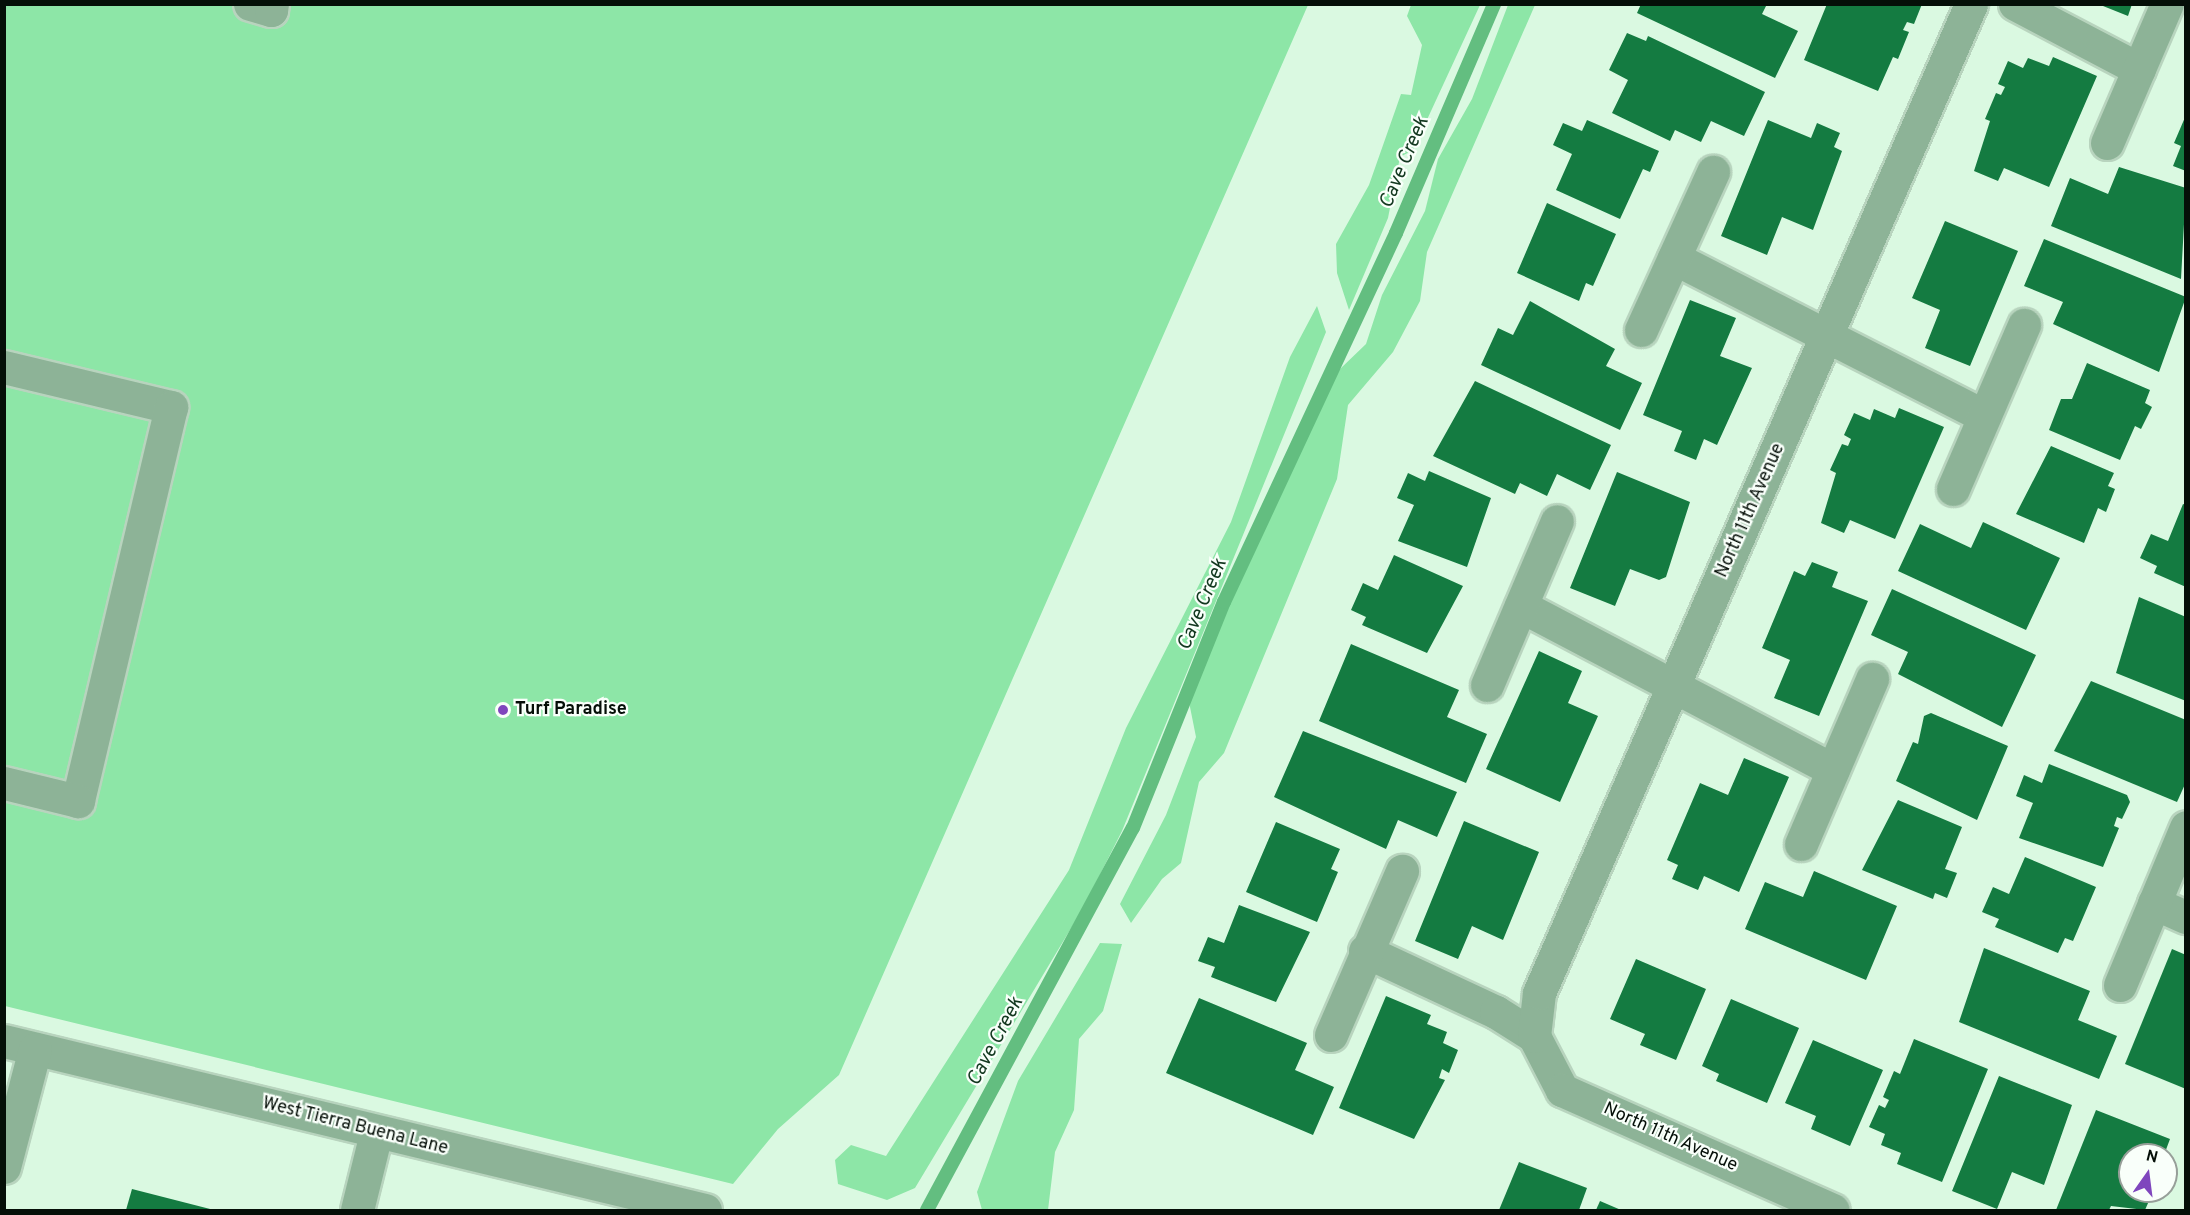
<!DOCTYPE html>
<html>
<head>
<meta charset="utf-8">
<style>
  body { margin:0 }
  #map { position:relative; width:2190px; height:1215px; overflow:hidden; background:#daf9e1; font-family:Overpass,sans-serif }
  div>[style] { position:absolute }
  .green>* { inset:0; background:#8de6a7 }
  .stream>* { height:14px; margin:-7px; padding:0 7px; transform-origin:7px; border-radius:7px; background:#63be80 }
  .building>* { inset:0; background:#147b41 }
  .roads { filter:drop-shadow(2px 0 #b8d4be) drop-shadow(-2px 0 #b8d4be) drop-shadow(0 2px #b8d4be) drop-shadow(0 -2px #b8d4be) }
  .minor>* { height:33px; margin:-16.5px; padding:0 16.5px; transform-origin:16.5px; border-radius:16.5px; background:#8db397 }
  .dots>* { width:16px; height:16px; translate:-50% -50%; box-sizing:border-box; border:3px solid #f9fffa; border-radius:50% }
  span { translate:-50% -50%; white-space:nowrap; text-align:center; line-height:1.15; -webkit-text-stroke:4.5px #f9fffa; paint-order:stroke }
  .street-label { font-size:18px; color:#050f08 }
  .poi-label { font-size:18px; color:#050f08; font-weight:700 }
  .left { translate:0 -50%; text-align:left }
  .water-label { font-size:20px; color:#12381f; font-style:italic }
  .frame { position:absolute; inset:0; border:6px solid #050f08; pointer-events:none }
  .north { position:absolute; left:2118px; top:1143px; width:60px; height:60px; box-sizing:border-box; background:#f9fffa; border:2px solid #979f99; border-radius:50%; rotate:14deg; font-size:16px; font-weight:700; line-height:24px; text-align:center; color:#050f08 }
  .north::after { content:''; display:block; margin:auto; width:21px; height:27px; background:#7f46bd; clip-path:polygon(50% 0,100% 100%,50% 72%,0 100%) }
</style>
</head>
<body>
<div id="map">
  <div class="green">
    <div style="clip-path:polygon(5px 5px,1308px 5px,839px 1075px,778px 1129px,733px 1184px,5px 1006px)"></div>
    <div style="clip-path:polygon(1411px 5px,1480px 5px,1413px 150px,1400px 157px,1388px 218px,1349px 310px,1337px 273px,1336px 244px,1369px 185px,1401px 94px,1411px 95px,1422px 45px,1407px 16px)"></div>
    <div style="clip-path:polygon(1508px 5px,1535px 5px,1427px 252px,1420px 301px,1393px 352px,1348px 405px,1337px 479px,1224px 753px,1199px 782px,1181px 863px,1162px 879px,1131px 923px,1120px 904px,1166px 815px,1196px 737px,1189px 702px,1314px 394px,1366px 344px,1382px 295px,1425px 211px,1438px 159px,1472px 99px)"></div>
    <div style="clip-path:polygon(1317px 306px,1326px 332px,1122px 831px,1082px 910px,915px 1188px,887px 1200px,838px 1184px,835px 1160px,851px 1145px,886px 1156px,1069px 870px,1126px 728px,1231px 522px,1290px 357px)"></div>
    <div style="clip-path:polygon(1100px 943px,1122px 944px,1103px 1011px,1079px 1039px,1074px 1110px,1055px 1152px,1048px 1210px,982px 1210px,977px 1192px,1018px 1081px)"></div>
  </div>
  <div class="stream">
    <div style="left:927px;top:1210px;width:434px;rotate:-61.7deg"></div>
    <div style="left:1133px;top:828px;width:244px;rotate:-68.1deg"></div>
    <div style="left:1224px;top:602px;width:407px;rotate:-65deg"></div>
    <div style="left:1396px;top:233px;width:249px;rotate:-66.8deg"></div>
  </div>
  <div class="building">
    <div style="clip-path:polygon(1641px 4px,1767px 4px,1762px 14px,1798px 31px,1775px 78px,1637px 13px)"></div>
    <div style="clip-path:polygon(1827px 4px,1922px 4px,1914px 24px,1907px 22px,1903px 30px,1909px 32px,1898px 59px,1893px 57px,1878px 91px,1804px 60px)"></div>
    <div style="clip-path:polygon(2098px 4px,2132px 4px,2128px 16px)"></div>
    <div style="clip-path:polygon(1627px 33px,1646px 41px,1648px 36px,1765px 92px,1744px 136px,1711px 121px,1701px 142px,1675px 130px,1670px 141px,1612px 113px,1628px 80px,1609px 70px)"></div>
    <div style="clip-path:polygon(2053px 57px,2097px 76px,2049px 187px,2004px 168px,1998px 181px,1974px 171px,1990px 121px,1985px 119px,1996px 93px,2001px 95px,2005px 87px,1998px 84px,2008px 61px,2023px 68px,2028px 58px,2049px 66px)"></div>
    <div style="clip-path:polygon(2186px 115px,2186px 171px,2173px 166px,2181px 146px,2174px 143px)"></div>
    <div style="clip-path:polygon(1587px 120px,1659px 151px,1650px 172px,1643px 169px,1620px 219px,1556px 190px,1572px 154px,1553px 145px,1563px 123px,1582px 131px)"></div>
    <div style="clip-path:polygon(1768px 120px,1811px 138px,1817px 123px,1840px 133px,1834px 147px,1842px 151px,1813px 230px,1782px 217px,1767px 255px,1721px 236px)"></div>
    <div style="clip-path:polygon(2119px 167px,2186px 188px,2181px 279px,2051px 226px,2070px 178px,2108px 194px)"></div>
    <div style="clip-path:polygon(1547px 203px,1616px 234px,1593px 286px,1586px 283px,1579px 301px,1517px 273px)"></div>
    <div style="clip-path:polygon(1945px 221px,2018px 251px,1970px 366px,1925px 348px,1940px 310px,1912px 298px)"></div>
    <div style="clip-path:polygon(2044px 239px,2186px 297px,2159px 372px,2053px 324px,2063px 302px,2024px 286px)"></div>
    <div style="clip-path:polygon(1690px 300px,1736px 318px,1720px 356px,1752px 368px,1717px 445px,1704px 439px,1696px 460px,1674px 451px,1682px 431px,1643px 415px)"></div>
    <div style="clip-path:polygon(1530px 301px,1615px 349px,1606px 366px,1642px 383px,1620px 430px,1481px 365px,1498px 328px,1513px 335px)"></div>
    <div style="clip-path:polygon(2087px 363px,2150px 390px,2145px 403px,2152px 407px,2141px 429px,2135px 426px,2120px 460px,2049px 430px,2061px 399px,2072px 399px)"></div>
    <div style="clip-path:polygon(1475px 381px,1611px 445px,1590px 490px,1557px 474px,1547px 496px,1520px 483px,1515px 494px,1433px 456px)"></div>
    <div style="clip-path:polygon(1899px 408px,1944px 427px,1895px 539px,1850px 520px,1844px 533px,1821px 523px,1836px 473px,1830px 470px,1842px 444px,1848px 446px,1851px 439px,1844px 435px,1854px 413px,1870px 420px,1874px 409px,1895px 418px)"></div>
    <div style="clip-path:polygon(2051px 446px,2114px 473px,2108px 486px,2115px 489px,2106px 512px,2098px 508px,2084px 543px,2016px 514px)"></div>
    <div style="clip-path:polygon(1429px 471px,1491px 498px,1467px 567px,1398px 541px,1414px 505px,1397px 498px,1408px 473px,1425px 481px)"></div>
    <div style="clip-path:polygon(1617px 472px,1690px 502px,1666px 577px,1659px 580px,1630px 569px,1615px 606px,1570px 588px)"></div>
    <div style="clip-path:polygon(2183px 504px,2186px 505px,2186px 587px,2154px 573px,2157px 566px,2140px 558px,2151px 534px,2168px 541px)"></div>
    <div style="clip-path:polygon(1983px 522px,2060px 558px,2026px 630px,1898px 571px,1920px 524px,1971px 548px)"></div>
    <div style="clip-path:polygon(1394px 555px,1463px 586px,1427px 653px,1362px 625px,1366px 617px,1351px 610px,1363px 583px,1378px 590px)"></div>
    <div style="clip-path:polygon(1812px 562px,1838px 572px,1832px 587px,1868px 601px,1819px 716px,1774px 698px,1790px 660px,1762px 648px,1794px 571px,1805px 576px)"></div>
    <div style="clip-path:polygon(1892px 589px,2036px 655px,2002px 727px,1898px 674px,1908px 652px,1871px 635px)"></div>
    <div style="clip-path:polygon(2139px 597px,2186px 617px,2186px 701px,2116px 673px)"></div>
    <div style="clip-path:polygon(1351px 644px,1459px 690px,1447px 717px,1487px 734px,1466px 783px,1319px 721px)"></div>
    <div style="clip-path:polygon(1539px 651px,1582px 671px,1568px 703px,1598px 716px,1560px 802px,1486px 769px)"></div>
    <div style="clip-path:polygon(2091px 681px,2186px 720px,2186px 782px,2177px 802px,2054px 751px)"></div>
    <div style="clip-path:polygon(1931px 713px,2008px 746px,1977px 820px,1896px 781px,1913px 742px,1918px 744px,1924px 716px)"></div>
    <div style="clip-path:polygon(1303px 731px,1457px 792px,1437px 837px,1398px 820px,1386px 849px,1274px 797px)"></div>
    <div style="clip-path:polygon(1744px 758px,1789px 777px,1739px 892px,1704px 876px,1698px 890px,1672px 879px,1678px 865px,1667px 860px,1700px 783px,1728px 795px)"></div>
    <div style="clip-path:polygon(2049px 764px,2127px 795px,2130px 802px,2122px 819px,2117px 817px,2114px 826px,2119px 828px,2103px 867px,2019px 838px,2033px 803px,2016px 796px,2024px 775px,2042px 783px)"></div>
    <div style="clip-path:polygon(1898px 800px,1962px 827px,1945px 869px,1957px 873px,1947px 898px,1935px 893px,1933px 899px,1862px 870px)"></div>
    <div style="clip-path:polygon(1464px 821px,1539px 852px,1503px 940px,1472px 926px,1458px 959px,1415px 941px)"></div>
    <div style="clip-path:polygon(1276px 822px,1340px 849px,1331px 869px,1338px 872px,1317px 922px,1246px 892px)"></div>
    <div style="clip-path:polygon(2025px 857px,2096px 887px,2073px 941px,2065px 938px,2058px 953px,1995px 927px,1999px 919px,1982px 912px,1993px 887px,2009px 894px)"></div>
    <div style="clip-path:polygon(1814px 871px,1897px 906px,1866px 980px,1745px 929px,1765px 882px,1803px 897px)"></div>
    <div style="clip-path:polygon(1239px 905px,1310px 932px,1276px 1002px,1211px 977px,1215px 967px,1198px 961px,1208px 937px,1224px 943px)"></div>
    <div style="clip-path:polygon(1984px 948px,2090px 991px,2078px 1020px,2117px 1036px,2099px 1079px,1959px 1022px)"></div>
    <div style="clip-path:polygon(2172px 949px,2186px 955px,2186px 1089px,2125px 1064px)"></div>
    <div style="clip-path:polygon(1636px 959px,1706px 989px,1676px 1060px,1640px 1045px,1645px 1034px,1610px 1019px)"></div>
    <div style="clip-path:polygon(1386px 996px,1431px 1015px,1427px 1024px,1447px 1032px,1443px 1043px,1458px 1050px,1449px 1073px,1442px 1069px,1439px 1078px,1445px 1080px,1414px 1139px,1339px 1108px)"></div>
    <div style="clip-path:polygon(1199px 998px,1307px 1043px,1295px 1070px,1334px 1087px,1313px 1135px,1166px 1073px)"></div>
    <div style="clip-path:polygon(1731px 999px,1799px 1028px,1767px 1103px,1716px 1081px,1719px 1074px,1702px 1066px)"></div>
    <div style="clip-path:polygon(1914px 1039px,1988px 1069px,1942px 1182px,1897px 1164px,1901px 1153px,1881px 1145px,1885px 1134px,1869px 1127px,1879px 1105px,1885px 1108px,1889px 1100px,1883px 1097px,1894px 1071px,1900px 1074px)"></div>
    <div style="clip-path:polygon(1813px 1040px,1883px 1070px,1850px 1146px,1811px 1129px,1816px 1116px,1785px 1103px)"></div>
    <div style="clip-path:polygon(1999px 1076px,2072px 1105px,2044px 1185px,2012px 1172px,1997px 1209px,1952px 1191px)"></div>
    <div style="clip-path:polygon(2096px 1110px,2170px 1139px,2164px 1155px,2130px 1155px,2130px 1191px,2152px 1194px,2145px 1210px,2111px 1206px,2109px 1210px,2056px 1210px)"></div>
    <div style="clip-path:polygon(1519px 1162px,1587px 1188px,1579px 1210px,1499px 1210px)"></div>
    <div style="clip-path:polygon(132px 1189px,214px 1210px,126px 1210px)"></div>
    <div style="clip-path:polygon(1600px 1201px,1621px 1210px,1596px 1210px)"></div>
  </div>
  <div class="roads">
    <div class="minor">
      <div style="left:250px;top:4px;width:22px;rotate:16deg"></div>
      <div style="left:271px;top:10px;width:6px;rotate:-81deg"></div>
      <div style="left:2015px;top:4px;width:140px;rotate:27.7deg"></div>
      <div style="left:2107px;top:143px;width:151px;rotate:-66.7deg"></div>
      <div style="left:1674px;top:258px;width:348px;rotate:27deg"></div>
      <div style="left:1641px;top:330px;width:174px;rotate:-65.5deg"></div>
      <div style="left:4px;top:367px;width:172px;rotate:13.5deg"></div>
      <div style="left:171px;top:407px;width:405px;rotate:103.3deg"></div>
      <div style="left:78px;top:801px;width:76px;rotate:-166.3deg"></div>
      <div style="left:1953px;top:489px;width:179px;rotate:-66.6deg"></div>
      <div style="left:1521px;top:606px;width:352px;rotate:27.7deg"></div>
      <div style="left:1487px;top:685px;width:178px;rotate:-66.9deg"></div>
      <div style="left:1801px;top:844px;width:180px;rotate:-66.7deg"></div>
      <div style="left:2154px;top:903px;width:35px;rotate:24deg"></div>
      <div style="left:1365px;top:951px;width:145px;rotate:25deg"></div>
      <div style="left:1496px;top:1012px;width:45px;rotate:32.3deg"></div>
      <div style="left:1534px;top:1036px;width:61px;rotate:62.6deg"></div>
      <div style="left:1562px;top:1090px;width:296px;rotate:23.9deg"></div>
      <div style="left:2120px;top:985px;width:171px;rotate:-67.3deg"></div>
      <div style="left:1331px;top:1035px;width:179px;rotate:-66.6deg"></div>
      <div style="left:1534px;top:1036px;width:43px;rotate:-83.4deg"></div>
      <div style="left:1539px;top:993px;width:1079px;rotate:-66.4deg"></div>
      <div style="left:4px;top:1041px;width:721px;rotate:13.55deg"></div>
      <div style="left:4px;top:1167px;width:122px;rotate:-75.3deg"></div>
      <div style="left:357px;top:1210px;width:79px;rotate:-76.1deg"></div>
    </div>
  </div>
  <div class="dots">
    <div style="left:503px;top:710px;background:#7f46bd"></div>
  </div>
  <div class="street-label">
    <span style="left:1751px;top:511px;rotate:-66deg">North 11th Avenue</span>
    <span style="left:355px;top:1127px;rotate:14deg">West Tierra Buena Lane</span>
    <span style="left:1670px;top:1138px;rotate:24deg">North 11th Avenue</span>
  </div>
  <div class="poi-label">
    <span class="left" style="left:515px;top:710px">Turf Paradise</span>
  </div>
  <div class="water-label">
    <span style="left:1405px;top:163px;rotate:-67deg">Cave Creek</span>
    <span style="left:1203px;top:605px;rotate:-67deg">Cave Creek</span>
    <span style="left:996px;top:1042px;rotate:-62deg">Cave Creek</span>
  </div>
  <div class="frame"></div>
  <div class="north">N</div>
</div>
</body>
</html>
